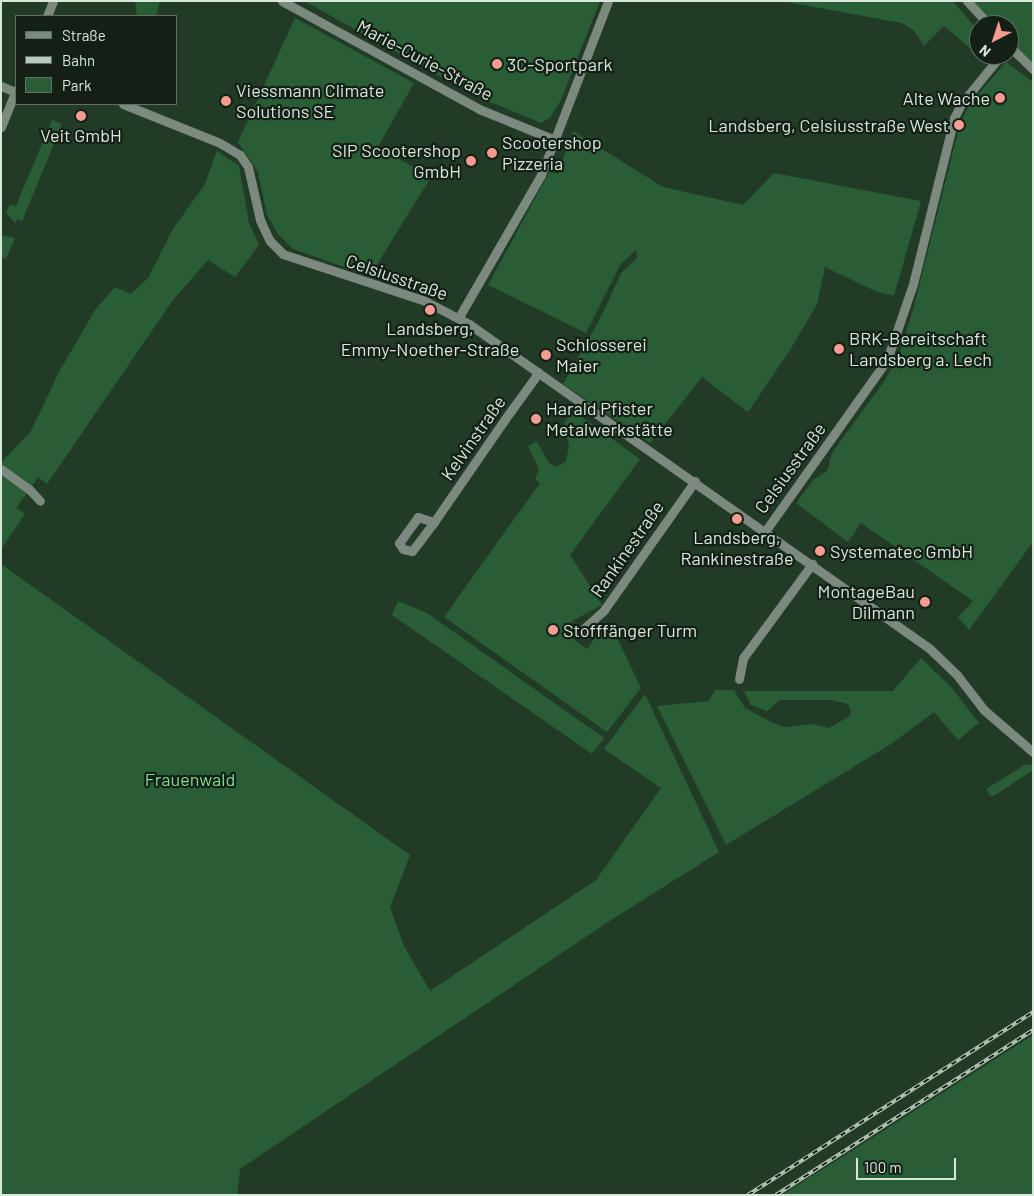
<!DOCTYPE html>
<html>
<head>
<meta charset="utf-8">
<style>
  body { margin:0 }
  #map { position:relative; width:1034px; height:1196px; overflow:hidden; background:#223b27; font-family:Barlow,sans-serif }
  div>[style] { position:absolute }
  .green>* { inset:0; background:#295d36 }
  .minor>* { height:9px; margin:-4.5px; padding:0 4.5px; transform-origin:4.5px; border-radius:4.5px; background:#7c897e }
  .rail>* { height:4px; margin-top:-2px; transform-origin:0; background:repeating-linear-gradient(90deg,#141f16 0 5.5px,#b9cabb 0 11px); box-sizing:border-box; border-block:1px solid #b9cabb }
  .dots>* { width:14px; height:14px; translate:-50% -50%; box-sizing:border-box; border:2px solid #141f16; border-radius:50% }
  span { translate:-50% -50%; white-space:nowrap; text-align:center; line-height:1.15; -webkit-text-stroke:4.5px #141f16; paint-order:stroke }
  .street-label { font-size:18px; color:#d8e7da }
  .poi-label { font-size:18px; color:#d8e7da }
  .left { translate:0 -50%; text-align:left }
  .right { translate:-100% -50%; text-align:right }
  .park-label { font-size:18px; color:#7fde93 }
  .frame { position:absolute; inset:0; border:2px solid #d8e7da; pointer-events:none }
  .legend { position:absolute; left:15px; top:15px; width:162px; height:90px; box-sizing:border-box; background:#141f16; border:1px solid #626f64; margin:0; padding:6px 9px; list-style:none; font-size:15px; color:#d8e7da }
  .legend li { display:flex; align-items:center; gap:10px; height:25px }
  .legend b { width:25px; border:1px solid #626f64 }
  .north { position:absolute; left:969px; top:15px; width:50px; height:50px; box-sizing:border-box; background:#141f16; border:1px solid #626f64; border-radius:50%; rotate:220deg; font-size:14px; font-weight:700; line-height:20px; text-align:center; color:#d8e7da }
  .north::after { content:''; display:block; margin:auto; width:18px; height:22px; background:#f59c91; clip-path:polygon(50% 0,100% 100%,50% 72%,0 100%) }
  .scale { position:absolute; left:856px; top:1158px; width:100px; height:22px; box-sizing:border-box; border:2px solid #d8e7da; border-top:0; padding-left:6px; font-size:15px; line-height:18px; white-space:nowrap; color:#d8e7da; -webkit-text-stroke:4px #141f16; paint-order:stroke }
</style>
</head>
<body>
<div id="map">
  <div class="green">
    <div style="clip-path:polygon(135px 1px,160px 1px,156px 16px,137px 16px)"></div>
    <div style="clip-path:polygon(304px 1px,600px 1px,561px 100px,550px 118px,541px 123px,476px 96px)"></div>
    <div style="clip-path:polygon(781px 1px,953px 1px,979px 32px,979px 55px,984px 55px,983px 59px,944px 26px,924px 46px,914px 31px,902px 23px)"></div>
    <div style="clip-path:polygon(971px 1px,1033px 1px,1033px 66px,1009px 44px,1009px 25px,992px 25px)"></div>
    <div style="clip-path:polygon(295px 18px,414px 83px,378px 147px,431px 177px,370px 276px,293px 249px,278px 234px,267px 215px,258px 172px,238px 142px)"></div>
    <div style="clip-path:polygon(1006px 62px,1033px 82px,1033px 542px,969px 630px,958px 617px,973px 601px,861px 523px,848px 542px,796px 503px,814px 479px,827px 471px,832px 453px,885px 380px,899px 354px,913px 310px,960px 124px,969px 105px)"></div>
    <div style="clip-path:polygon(52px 120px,62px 124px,22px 221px,17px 219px,15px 223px,6px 213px,10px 204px,16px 206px)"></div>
    <div style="clip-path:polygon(573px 131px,663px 187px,743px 205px,774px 173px,921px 201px,894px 296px,875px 291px,825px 267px,817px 304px,790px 350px,748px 412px,702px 377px,650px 443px,563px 384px,601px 317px,621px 273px,637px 258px,636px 250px,620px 265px,586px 333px,488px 285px,550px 171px,558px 174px)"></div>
    <div style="clip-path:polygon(217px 151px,239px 166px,249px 223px,259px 245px,235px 277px,208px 260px,173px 300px,47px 484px,38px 477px,31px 487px,1px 463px,31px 431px,59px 372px,95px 310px,115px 287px,131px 294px,148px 278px,173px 229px,205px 184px)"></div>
    <div style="clip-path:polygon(1px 235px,15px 238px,6px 259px,1px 257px)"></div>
    <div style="clip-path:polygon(572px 410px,640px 459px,570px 555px,602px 605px,572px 621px,572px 638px,587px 649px,602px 628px,617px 638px,641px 688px,607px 732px,444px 617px,540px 483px,535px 479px,539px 469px,528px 446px,537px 442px,549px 463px,557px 467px,566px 461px,569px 445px,563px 426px)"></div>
    <div style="clip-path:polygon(1px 475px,27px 493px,16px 508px,25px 514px,1px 549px)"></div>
    <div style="clip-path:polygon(1px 564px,410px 855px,390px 907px,404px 946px,430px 991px,596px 880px,661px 788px,604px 749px,645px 694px,719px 852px,608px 922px,240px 1169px,237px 1195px,1px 1195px)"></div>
    <div style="clip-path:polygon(398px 601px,427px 613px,604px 738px,592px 754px,392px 615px)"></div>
    <div style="clip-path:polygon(921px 658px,952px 688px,979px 723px,958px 740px,934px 712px,891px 744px,726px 845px,657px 706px,709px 701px,715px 690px,734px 690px,745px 708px,773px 723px,785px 727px,812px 724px,829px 728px,850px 716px,851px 712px,848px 704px,831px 700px,780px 700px,767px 711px,751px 705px,744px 691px,893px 691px)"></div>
    <div style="clip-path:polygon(1026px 764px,1033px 766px,1033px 770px,992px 797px,989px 794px,986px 789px)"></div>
    <div style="clip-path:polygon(1033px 1035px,1033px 1195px,782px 1195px,836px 1161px)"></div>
  </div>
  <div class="minor">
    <div style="left:282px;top:1px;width:225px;rotate:28.7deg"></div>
    <div style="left:479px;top:109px;width:82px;rotate:22.2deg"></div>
    <div style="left:967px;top:1px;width:33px;rotate:47deg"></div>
    <div style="left:47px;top:16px;width:16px;rotate:-68deg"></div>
    <div style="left:1009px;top:46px;width:33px;rotate:44deg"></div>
    <div style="left:1px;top:86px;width:15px;rotate:23deg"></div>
    <div style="left:123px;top:104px;width:105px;rotate:21.9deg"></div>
    <div style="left:220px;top:143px;width:23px;rotate:31deg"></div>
    <div style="left:240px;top:155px;width:14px;rotate:56deg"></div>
    <div style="left:248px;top:167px;width:54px;rotate:77.2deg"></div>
    <div style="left:260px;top:220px;width:23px;rotate:65deg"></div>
    <div style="left:270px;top:241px;width:18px;rotate:45deg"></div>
    <div style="left:283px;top:254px;width:150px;rotate:18.3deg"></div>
    <div style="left:425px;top:301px;width:50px;rotate:27.6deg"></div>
    <div style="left:469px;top:324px;width:563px;rotate:35.16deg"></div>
    <div style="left:929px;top:648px;width:39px;rotate:44deg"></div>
    <div style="left:957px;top:675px;width:44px;rotate:52.4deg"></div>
    <div style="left:984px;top:710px;width:65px;rotate:40.6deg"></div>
    <div style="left:1px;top:127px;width:40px;rotate:-68deg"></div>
    <div style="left:459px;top:317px;width:164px;rotate:-60deg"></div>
    <div style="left:541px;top:175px;width:186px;rotate:-68.9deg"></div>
    <div style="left:1px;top:469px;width:34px;rotate:36deg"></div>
    <div style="left:29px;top:489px;width:16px;rotate:47deg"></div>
    <div style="left:434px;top:522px;width:17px;rotate:-163deg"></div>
    <div style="left:418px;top:517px;width:32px;rotate:126deg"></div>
    <div style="left:399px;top:543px;width:7px;rotate:56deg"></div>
    <div style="left:403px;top:549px;width:9px;rotate:13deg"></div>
    <div style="left:412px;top:551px;width:11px;rotate:-52deg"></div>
    <div style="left:419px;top:542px;width:25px;rotate:-53deg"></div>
    <div style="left:434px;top:522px;width:125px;rotate:-55.4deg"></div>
    <div style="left:505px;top:419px;width:49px;rotate:-54.1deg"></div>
    <div style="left:534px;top:379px;width:8px;rotate:-60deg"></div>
    <div style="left:766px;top:530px;width:209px;rotate:-54.6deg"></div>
    <div style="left:887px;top:360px;width:80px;rotate:-71.1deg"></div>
    <div style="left:913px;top:284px;width:171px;rotate:-76.1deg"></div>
    <div style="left:954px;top:118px;width:16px;rotate:-63deg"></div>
    <div style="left:961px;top:104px;width:63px;rotate:-50.8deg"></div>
    <div style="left:581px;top:631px;width:31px;rotate:-42deg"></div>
    <div style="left:604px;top:610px;width:158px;rotate:-54.8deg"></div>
    <div style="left:739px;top:679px;width:21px;rotate:-79deg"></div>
    <div style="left:743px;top:658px;width:117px;rotate:-53.7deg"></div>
  </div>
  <div class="rail">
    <div style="left:748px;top:1195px;width:339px;rotate:-32.7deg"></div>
    <div style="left:776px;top:1195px;width:305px;rotate:-32.7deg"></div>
  </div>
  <div class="dots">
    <div style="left:497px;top:64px;background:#f59c91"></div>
    <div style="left:1000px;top:98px;background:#f59c91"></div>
    <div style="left:226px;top:101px;background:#f59c91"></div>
    <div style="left:81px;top:116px;background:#f59c91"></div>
    <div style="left:959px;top:125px;background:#f59c91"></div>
    <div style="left:492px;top:153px;background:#f59c91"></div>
    <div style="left:471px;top:161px;background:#f59c91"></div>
    <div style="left:430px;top:310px;background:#f59c91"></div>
    <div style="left:839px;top:349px;background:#f59c91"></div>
    <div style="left:546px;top:355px;background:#f59c91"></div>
    <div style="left:536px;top:419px;background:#f59c91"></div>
    <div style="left:737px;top:519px;background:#f59c91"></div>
    <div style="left:820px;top:551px;background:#f59c91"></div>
    <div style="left:925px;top:602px;background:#f59c91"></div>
    <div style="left:553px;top:630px;background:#f59c91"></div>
  </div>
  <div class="street-label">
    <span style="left:425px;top:60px;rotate:28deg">Marie-Curie-Straße</span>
    <span style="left:397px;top:277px;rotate:19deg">Celsiusstraße</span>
    <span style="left:473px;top:438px;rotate:-55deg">Kelvinstraße</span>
    <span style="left:790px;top:468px;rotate:-54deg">Celsiusstraße</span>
    <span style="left:627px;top:549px;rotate:-55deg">Rankinestraße</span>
  </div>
  <div class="poi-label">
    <span class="left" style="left:507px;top:64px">3C-Sportpark</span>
    <span class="left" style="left:236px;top:101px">Viessmann Climate<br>Solutions SE</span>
    <span class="right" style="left:990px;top:98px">Alte Wache</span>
    <span class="right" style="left:949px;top:125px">Landsberg, Celsiusstraße West</span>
    <span style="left:81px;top:135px">Veit GmbH</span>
    <span class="left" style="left:502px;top:153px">Scootershop<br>Pizzeria</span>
    <span class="right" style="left:461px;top:161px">SIP Scootershop<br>GmbH</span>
    <span style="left:430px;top:339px">Landsberg,<br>Emmy-Noether-Straße</span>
    <span class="left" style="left:849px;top:349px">BRK-Bereitschaft<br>Landsberg a. Lech</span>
    <span class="left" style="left:556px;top:355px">Schlosserei<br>Maier</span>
    <span class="left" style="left:546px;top:419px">Harald Pfister<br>Metalwerkstätte</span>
    <span style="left:737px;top:548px">Landsberg,<br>Rankinestraße</span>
    <span class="left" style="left:830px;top:551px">Systematec GmbH</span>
    <span class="right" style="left:915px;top:602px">MontageBau<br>Dilmann</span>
    <span class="left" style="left:563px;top:630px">Stofffänger Turm</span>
  </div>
  <div class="park-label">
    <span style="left:190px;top:779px">Frauenwald</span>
  </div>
  <div class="frame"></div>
  <ul class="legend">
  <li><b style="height:6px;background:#7c897e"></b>Straße</li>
  <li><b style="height:6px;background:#b9cabb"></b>Bahn</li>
  <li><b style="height:14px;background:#295d36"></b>Park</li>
  </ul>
  <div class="north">N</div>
  <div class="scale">100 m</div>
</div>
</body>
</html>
